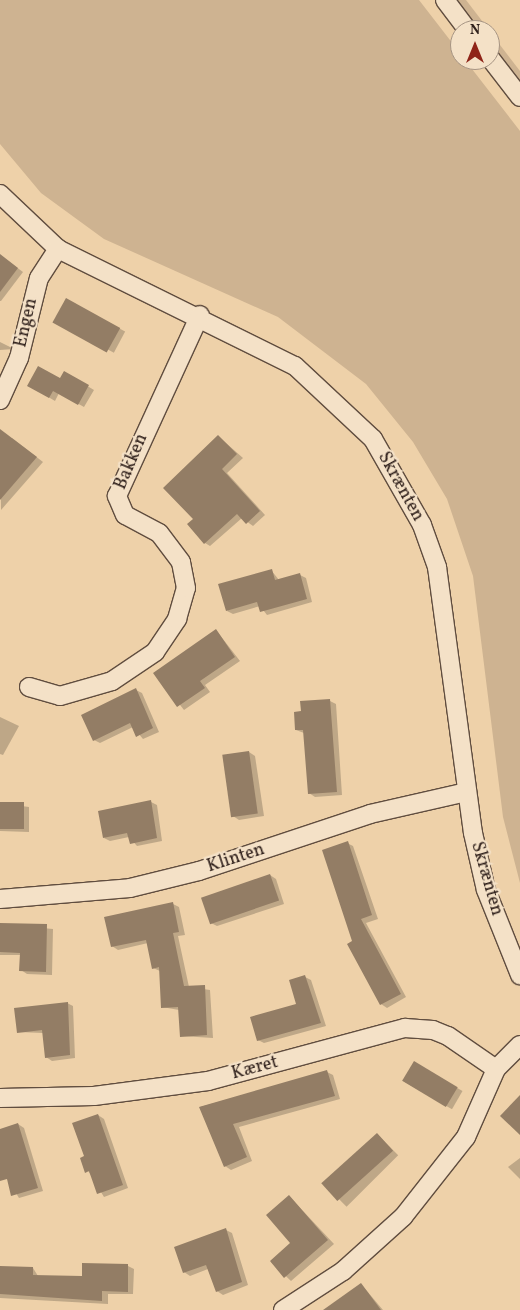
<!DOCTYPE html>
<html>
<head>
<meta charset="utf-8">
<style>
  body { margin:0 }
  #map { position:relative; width:520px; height:1310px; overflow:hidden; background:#eed1a9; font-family:Vollkorn,serif }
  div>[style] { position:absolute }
  .green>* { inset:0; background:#ceb391 }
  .shadow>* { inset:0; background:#0003; transform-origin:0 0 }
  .building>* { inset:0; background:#937d65; transform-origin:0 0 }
  .roads { filter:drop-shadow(1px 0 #604d3f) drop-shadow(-1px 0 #604d3f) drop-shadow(0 1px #604d3f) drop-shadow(0 -1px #604d3f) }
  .minor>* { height:18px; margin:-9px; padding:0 9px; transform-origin:9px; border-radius:9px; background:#f4e1c7 }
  span { translate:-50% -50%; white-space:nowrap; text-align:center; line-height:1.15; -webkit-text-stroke:4.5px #f4e1c7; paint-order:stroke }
  .street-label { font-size:18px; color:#30211c }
  .north { position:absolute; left:450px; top:20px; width:50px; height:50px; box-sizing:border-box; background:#f4e1c7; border:1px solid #a69483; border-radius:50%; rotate:0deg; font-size:14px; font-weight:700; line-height:20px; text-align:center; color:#30211c }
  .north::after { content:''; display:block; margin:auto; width:18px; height:22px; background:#8f2418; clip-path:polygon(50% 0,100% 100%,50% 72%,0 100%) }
</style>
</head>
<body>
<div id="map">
  <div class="green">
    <div style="clip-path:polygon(0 0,419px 0,460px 53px,460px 60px,465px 60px,520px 131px,520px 883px,503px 817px,473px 576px,447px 499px,413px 442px,366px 384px,278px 317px,104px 239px,41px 193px,0 144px)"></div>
    <div style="clip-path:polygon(454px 0,466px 0,489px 30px,477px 30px)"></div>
    <div style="clip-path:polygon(490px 32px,520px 71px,520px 85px,490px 47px)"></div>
  </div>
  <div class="shadow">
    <div style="clip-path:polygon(0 255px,23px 272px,1px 301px,0 301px)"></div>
    <div style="left:66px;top:300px;width:67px;height:24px;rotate:28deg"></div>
    <div style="clip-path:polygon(0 342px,14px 349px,0 350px)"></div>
    <div style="clip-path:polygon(64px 372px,94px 390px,84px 407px,59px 393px,55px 401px,28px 385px,60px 380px)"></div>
    <div style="clip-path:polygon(218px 436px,243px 458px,227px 473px,265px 515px,253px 526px,242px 518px,210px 546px,205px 543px,195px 519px)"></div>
    <div style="clip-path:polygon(12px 438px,43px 462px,1px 510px,0 443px)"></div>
    <div style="clip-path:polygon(271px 570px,279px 580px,300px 575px,306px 578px,312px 602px,267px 615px,260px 606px,233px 614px,227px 611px)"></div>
    <div style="clip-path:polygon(216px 630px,240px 661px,205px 685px,210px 692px,184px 710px,155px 673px)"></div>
    <div style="clip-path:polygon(136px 690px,142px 693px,159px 732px,143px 739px,133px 727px,100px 743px,94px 740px)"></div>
    <div style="clip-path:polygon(330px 701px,336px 704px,342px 795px,315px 797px,309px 793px,304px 733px,296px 730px,303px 712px)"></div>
    <div style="clip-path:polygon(0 717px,19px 726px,3px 755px,0 754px)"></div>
    <div style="clip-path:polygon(249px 752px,255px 756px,264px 816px,239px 820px,233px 816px)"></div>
    <div style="clip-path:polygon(151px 802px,157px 805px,162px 841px,137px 846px,129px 837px,110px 841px,104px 838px)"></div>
    <div style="clip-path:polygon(0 803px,29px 807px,29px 832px,0 831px)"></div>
    <div style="clip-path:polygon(347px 843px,353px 846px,378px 919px,366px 923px,406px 997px,387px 1008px,381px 1004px,354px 942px)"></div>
    <div style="clip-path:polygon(270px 875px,276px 879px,284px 904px,217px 926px,211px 923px)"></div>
    <div style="clip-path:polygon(173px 904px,179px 907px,185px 935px,178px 936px,189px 987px,210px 990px,213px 1038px,181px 1036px,179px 1010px,162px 1007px,160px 971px,153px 968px,148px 943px,118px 950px,112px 946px)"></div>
    <div style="clip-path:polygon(0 924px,53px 929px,52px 975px,27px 974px,21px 970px,21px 955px,0 955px)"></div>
    <div style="clip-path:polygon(305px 977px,311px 980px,326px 1026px,264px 1043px,258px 1040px,298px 1005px)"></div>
    <div style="clip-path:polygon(67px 1003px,73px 1006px,75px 1058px,52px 1061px,46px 1057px,43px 1033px,18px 1032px)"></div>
    <div style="left:414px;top:1063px;width:56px;height:21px;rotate:30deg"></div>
    <div style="clip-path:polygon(327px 1072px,333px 1075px,340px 1099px,239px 1127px,252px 1161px,231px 1170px,225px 1166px,200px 1107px)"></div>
    <div style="clip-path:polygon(98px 1115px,104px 1119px,128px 1188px,104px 1197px,81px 1159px,86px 1157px)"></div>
    <div style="clip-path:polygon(18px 1124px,24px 1128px,43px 1191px,19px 1198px,0 1167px,0 1130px)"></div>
    <div style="left:377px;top:1134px;width:30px;height:73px;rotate:45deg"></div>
    <div style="clip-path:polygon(520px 1158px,520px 1179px,508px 1167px)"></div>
    <div style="clip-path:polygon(289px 1196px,334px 1244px,291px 1281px,271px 1262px,292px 1243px)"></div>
    <div style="clip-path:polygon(226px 1230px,232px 1233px,248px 1285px,223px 1295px,217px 1291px,208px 1269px,190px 1276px,184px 1272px)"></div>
    <div style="clip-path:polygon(128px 1266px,134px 1269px,133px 1294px,108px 1294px,108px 1304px,0 1298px,0 1267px,33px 1268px,38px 1276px,83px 1277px)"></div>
    <div style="clip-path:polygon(361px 1284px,383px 1310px,325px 1310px)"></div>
  </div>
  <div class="building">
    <div style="clip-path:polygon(0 254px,18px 268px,0 292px)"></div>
    <div style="left:66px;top:298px;width:62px;height:28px;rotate:29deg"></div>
    <div style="clip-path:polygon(38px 366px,60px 378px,64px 371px,89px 385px,78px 405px,53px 391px,49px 398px,27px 386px)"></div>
    <div style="clip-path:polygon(0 429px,37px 457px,0 500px)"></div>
    <div style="clip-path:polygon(218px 435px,237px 454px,222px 469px,260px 511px,246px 524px,237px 514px,204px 544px,187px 524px,193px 519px,163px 488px)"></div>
    <div style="clip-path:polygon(272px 569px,275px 580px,300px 573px,307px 599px,260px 612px,257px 602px,226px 611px,218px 584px)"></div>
    <div style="clip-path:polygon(216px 629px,235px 657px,200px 681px,205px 688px,177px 707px,153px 673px)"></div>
    <div style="clip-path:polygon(136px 688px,153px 728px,136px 737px,130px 723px,93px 741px,81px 715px)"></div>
    <div style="clip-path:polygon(330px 699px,337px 792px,308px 794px,303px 730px,295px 730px,294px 712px,301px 711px,300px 701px)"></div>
    <div style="left:249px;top:751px;width:63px;height:27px;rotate:82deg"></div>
    <div style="clip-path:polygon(151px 800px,157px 838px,130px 844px,127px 833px,103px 838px,98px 811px)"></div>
    <div style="left:0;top:802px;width:24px;height:27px"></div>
    <div style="clip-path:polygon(348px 841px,372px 915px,361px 919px,401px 994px,380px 1005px,347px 944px,352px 941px,322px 850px)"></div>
    <div style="left:270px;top:874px;width:28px;height:73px;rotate:71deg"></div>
    <div style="clip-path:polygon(173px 902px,179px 932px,173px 933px,184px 986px,205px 985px,207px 1035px,180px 1037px,178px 1007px,161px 1008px,159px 967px,152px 969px,146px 940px,111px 947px,104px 917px)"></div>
    <div style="clip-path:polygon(0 923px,47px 924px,46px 972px,19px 971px,20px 953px,0 952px)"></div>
    <div style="clip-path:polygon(305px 975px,321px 1023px,257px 1041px,250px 1017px,296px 1004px,289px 980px)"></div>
    <div style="clip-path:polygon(68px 1002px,70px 1055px,45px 1058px,42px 1030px,17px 1033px,14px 1008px)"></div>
    <div style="left:414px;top:1061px;width:51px;height:23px;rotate:31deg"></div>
    <div style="clip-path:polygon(327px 1070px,335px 1096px,233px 1124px,247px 1157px,224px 1167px,199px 1107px)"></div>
    <div style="clip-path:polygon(520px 1095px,520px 1135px,500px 1116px)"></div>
    <div style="clip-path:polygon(98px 1114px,123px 1185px,97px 1194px,89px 1171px,85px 1173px,80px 1158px,84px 1156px,72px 1123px)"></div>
    <div style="clip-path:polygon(18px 1123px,38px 1188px,11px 1196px,7px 1179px,0 1181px,0 1129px)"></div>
    <div style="left:377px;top:1133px;width:24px;height:75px;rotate:48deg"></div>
    <div style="clip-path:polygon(289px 1195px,328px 1240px,284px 1278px,270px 1261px,290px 1243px,266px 1215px)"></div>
    <div style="clip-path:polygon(226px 1228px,242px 1282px,216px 1292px,206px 1265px,183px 1273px,174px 1247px)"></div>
    <div style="clip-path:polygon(82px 1263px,128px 1264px,128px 1292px,102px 1291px,102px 1301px,0 1294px,0 1266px,33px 1267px,33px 1275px,82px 1276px)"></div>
    <div style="clip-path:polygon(361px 1283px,381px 1310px,323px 1310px)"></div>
  </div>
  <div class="roads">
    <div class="minor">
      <div style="left:445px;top:0;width:38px;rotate:53deg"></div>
      <div style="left:490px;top:58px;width:49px;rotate:52.4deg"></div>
      <div style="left:0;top:194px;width:80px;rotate:43.5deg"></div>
      <div style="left:58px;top:249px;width:264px;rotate:26.3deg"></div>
      <div style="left:295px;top:366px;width:107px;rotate:43.1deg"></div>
      <div style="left:373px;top:439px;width:99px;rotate:60.3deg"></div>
      <div style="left:422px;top:525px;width:45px;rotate:70.3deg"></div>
      <div style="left:437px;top:567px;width:268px;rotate:82.3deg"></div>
      <div style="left:473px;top:833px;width:58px;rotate:77.2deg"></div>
      <div style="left:486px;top:890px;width:92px;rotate:68.2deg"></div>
      <div style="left:0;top:400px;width:46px;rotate:-65.7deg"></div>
      <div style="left:19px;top:358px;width:82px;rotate:-76deg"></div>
      <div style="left:39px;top:278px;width:35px;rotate:-57deg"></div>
      <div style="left:29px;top:687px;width:32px;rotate:16deg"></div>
      <div style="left:60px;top:696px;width:54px;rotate:-16.1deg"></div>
      <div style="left:112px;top:681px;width:52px;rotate:-34deg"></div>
      <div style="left:155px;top:652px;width:40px;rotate:-56deg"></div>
      <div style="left:177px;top:619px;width:32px;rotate:-74deg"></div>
      <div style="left:186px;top:588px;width:26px;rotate:-101deg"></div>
      <div style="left:181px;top:562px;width:36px;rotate:-127deg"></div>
      <div style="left:159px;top:533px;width:38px;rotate:-152deg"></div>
      <div style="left:125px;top:515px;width:21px;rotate:-113deg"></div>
      <div style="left:117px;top:496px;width:199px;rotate:-65.4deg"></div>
      <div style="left:0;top:899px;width:130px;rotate:-4.8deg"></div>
      <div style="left:130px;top:888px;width:71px;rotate:-13.8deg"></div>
      <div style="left:199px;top:871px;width:180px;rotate:-18.4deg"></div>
      <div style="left:370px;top:814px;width:99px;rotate:-12.8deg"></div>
      <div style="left:0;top:1098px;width:94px;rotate:-1.2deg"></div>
      <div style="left:94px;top:1096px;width:115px;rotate:-7.5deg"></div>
      <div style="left:208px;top:1081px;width:204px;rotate:-15.1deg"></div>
      <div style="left:405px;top:1028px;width:28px;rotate:4deg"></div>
      <div style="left:433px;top:1030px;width:16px;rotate:22deg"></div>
      <div style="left:448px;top:1036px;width:58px;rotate:34.5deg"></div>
      <div style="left:283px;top:1310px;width:72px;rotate:-33deg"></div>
      <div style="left:343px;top:1271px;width:81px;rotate:-42deg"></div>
      <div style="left:403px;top:1217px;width:102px;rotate:-51.8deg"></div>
      <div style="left:466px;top:1137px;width:74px;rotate:-66.2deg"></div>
      <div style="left:496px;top:1069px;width:34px;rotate:-45deg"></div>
    </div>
  </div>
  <div class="street-label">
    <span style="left:27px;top:323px;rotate:-77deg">Engen</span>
    <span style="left:132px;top:462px;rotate:-67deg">Bakken</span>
    <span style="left:400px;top:487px;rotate:61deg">Skrænten</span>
    <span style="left:236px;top:859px;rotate:-18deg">Klinten</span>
    <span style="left:486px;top:879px;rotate:74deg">Skrænten</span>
    <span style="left:255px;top:1069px;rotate:-15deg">Kæret</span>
  </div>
  <div class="north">N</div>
</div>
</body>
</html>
